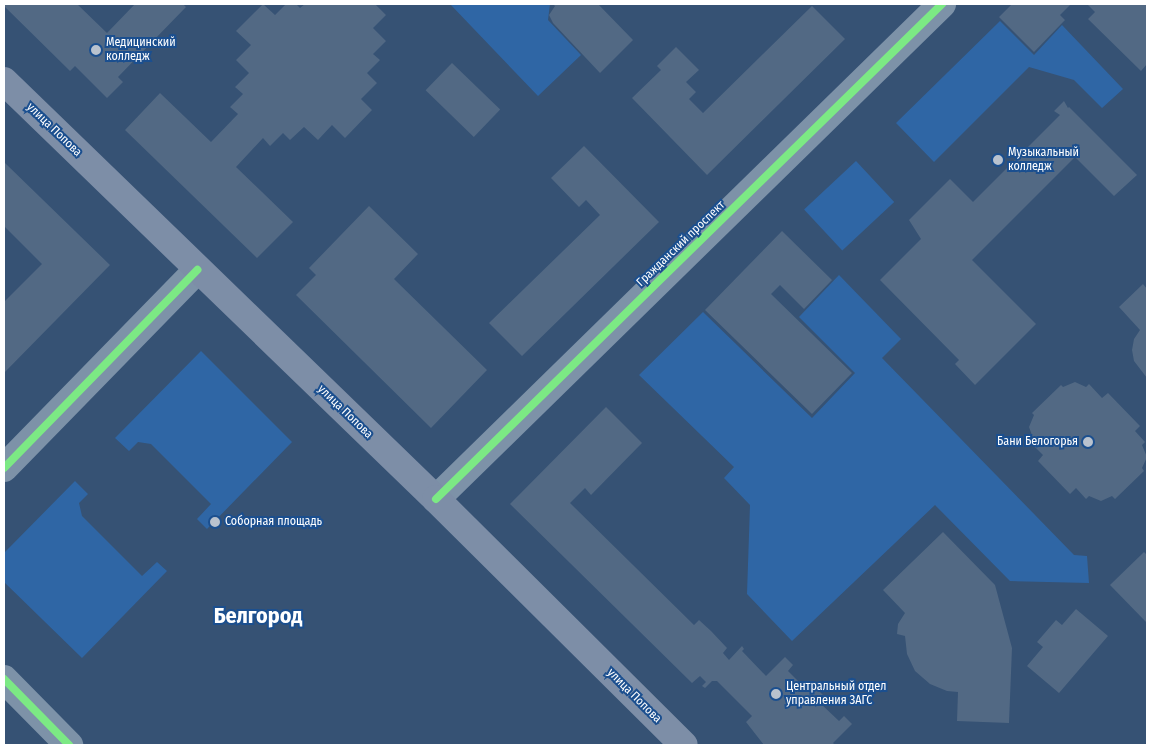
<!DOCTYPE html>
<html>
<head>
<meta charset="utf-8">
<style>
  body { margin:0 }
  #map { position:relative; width:1151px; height:749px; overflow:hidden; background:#365274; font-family:"Fira Sans Condensed",sans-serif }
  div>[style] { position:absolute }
  .green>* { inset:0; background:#2f66a5; transform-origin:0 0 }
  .building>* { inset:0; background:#526984; transform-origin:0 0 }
  .minor>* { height:28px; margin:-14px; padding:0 14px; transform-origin:14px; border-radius:14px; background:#7d92a8 }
  .major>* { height:28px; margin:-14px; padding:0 14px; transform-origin:14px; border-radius:14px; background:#7d8ea7 }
  .cycleway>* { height:8px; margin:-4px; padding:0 4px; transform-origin:4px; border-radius:4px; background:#7ce984 }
  .dots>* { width:14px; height:14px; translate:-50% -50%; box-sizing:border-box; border:2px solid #1b4f8f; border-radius:50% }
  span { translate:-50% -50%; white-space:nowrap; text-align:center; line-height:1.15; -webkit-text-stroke:4px #1b4f8f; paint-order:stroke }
  .poi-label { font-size:12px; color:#fff }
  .left { translate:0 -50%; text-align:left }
  .right { translate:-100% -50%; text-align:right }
  .street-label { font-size:12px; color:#fff }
  .town-label { font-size:22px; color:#fff; font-weight:700 }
  .frame { position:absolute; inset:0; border:5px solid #fff; pointer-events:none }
</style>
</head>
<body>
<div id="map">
  <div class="green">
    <div style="clip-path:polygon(450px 4px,550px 4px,548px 20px,581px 55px,538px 96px)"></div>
    <div style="clip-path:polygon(1000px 21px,1034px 55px,1062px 25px,1123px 89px,1102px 108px,1074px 80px,1029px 67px,934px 162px,896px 123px)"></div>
    <div style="left:856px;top:161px;width:56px;height:71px;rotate:47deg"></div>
    <div style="clip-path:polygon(839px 275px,901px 339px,882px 358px,1074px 555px,1087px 556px,1089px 583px,1010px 581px,935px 505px,792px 641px,747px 594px,750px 505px,724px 478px,734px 467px,639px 375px,703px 312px,812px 418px,855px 373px,799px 317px)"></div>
    <div style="clip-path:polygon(201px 351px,292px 442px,207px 529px,197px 519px,211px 504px,151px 444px,138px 442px,129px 451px,115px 438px)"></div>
    <div style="clip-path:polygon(75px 481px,88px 494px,79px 503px,82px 516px,142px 576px,157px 562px,167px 571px,82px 658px,4px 582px,4px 553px)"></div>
  </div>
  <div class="building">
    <div style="clip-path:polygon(4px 4px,77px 4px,107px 33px,135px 4px,183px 4px,186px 7px,118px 77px,123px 82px,107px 98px,75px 66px,70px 71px,4px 6px)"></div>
    <div style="clip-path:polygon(263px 4px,275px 15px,286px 4px,296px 4px,300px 8px,305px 4px,375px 4px,386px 15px,373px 28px,386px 41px,373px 54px,380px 60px,367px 73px,377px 83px,361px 99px,372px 110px,345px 138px,332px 125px,318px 140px,304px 127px,290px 140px,283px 133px,270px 146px,263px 138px,236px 167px,293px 222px,257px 258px,125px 130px,160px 93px,211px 142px,238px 114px,230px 107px,243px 94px,235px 87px,249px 73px,236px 60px,251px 45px,236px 31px)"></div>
    <div style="clip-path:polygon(553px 4px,598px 4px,633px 40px,600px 73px,553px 23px,549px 15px,555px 6px)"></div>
    <div style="clip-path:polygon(1012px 4px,1071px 4px,1060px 15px,1065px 20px,1034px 52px,999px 17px)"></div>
    <div style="clip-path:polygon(1087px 4px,1147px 4px,1147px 64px,1141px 71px,1088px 19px,1095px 12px)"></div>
    <div style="clip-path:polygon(812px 6px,845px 39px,707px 175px,632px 98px,661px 70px,657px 66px,676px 47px,699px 70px,686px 82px,696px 92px,689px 99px,703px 113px)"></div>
    <div style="left:452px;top:63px;width:67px;height:38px;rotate:44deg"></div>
    <div style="clip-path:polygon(1064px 101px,1068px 108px,1069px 107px,1137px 175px,1114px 196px,1075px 157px,972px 260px,1036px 324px,975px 385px,955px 364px,959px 360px,880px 280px,921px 239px,909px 220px,950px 179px,973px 202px,1060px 115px,1054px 111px)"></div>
    <div style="clip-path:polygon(584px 146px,659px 222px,522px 356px,489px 323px,600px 215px,586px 200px,579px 207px,551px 178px)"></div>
    <div style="clip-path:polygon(5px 163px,110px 265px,4px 373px,4px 302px,42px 264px,4px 226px)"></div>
    <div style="clip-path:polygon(369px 206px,418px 254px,394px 279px,487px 370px,431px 428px,296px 295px,316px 275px,309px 268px)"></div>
    <div style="clip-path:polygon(782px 231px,832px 280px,804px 309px,780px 285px,771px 294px,852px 373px,812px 414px,705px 310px)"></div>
    <div style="clip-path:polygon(1143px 284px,1147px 289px,1147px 378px,1134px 361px,1132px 350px,1134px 339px,1140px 330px,1119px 307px)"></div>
    <div style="clip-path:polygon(1075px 382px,1086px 387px,1089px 384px,1102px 398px,1108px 393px,1140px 426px,1135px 431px,1145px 442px,1142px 445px,1147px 457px,1142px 468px,1144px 471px,1115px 499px,1112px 496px,1101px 501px,1089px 496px,1086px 499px,1076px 488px,1070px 494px,1038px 461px,1043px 455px,1030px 442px,1033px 438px,1029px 427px,1034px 415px,1032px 413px,1061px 385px,1063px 387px)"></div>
    <div style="clip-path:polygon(606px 407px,642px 443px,591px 495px,585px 488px,570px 503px,694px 625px,699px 620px,711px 631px,727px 648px,723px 653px,729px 660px,742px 646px,744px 649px,742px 651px,766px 676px,785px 657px,793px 665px,788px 671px,806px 689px,811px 683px,826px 698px,820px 703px,839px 721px,844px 716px,852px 724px,833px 743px,835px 745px,764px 745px,746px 722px,752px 716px,717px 681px,712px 681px,705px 688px,702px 686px,706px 682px,700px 676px,692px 683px,510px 504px)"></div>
    <div style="clip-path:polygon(943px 532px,995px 585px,1012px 648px,1009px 723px,957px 721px,958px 692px,947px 691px,930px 684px,915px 671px,907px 654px,905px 636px,897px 634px,898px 624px,905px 613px,883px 590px)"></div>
    <div style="clip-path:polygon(1144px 552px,1147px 555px,1147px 623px,1110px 585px)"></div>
    <div style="clip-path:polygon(1076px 609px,1108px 636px,1059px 693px,1027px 666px,1043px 647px,1037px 642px,1056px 620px,1062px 625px)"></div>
  </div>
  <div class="minor">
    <div style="left:4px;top:468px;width:277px;rotate:-45.7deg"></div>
    <div style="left:436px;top:499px;width:708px;rotate:-44.37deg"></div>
    <div style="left:4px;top:679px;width:93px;rotate:45.4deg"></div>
  </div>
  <div class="major">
    <div style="left:4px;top:81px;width:601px;rotate:44.06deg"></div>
    <div style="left:436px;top:499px;width:349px;rotate:44.8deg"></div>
  </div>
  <div class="cycleway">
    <div style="left:4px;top:468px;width:277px;rotate:-45.7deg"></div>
    <div style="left:436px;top:499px;width:708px;rotate:-44.37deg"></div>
    <div style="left:4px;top:679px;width:93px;rotate:45.4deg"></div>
  </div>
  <div class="dots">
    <div style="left:96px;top:50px;background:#b9c2ce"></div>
    <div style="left:998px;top:160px;background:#b9c2ce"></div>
    <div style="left:1088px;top:442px;background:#b9c2ce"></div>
    <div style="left:215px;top:522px;background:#b9c2ce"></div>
    <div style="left:776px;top:694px;background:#b9c2ce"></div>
  </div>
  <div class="poi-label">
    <span class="left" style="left:106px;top:50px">Медицинский<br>колледж</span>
    <span class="left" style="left:1008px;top:160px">Музыкальный<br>колледж</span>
    <span class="right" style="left:1078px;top:442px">Бани Белогорья</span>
    <span class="left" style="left:225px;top:522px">Соборная площадь</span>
    <span class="left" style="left:786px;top:694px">Центральный отдел<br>управления ЗАГС</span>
  </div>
  <div class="street-label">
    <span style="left:54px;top:130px;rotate:44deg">улица Попова</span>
    <span style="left:681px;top:244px;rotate:-44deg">Гражданский проспект</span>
    <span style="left:345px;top:412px;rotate:44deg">улица Попова</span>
    <span style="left:634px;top:696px;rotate:45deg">улица Попова</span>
  </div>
  <div class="town-label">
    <span style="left:258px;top:616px">Белгород</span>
  </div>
  <div class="frame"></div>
</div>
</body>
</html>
